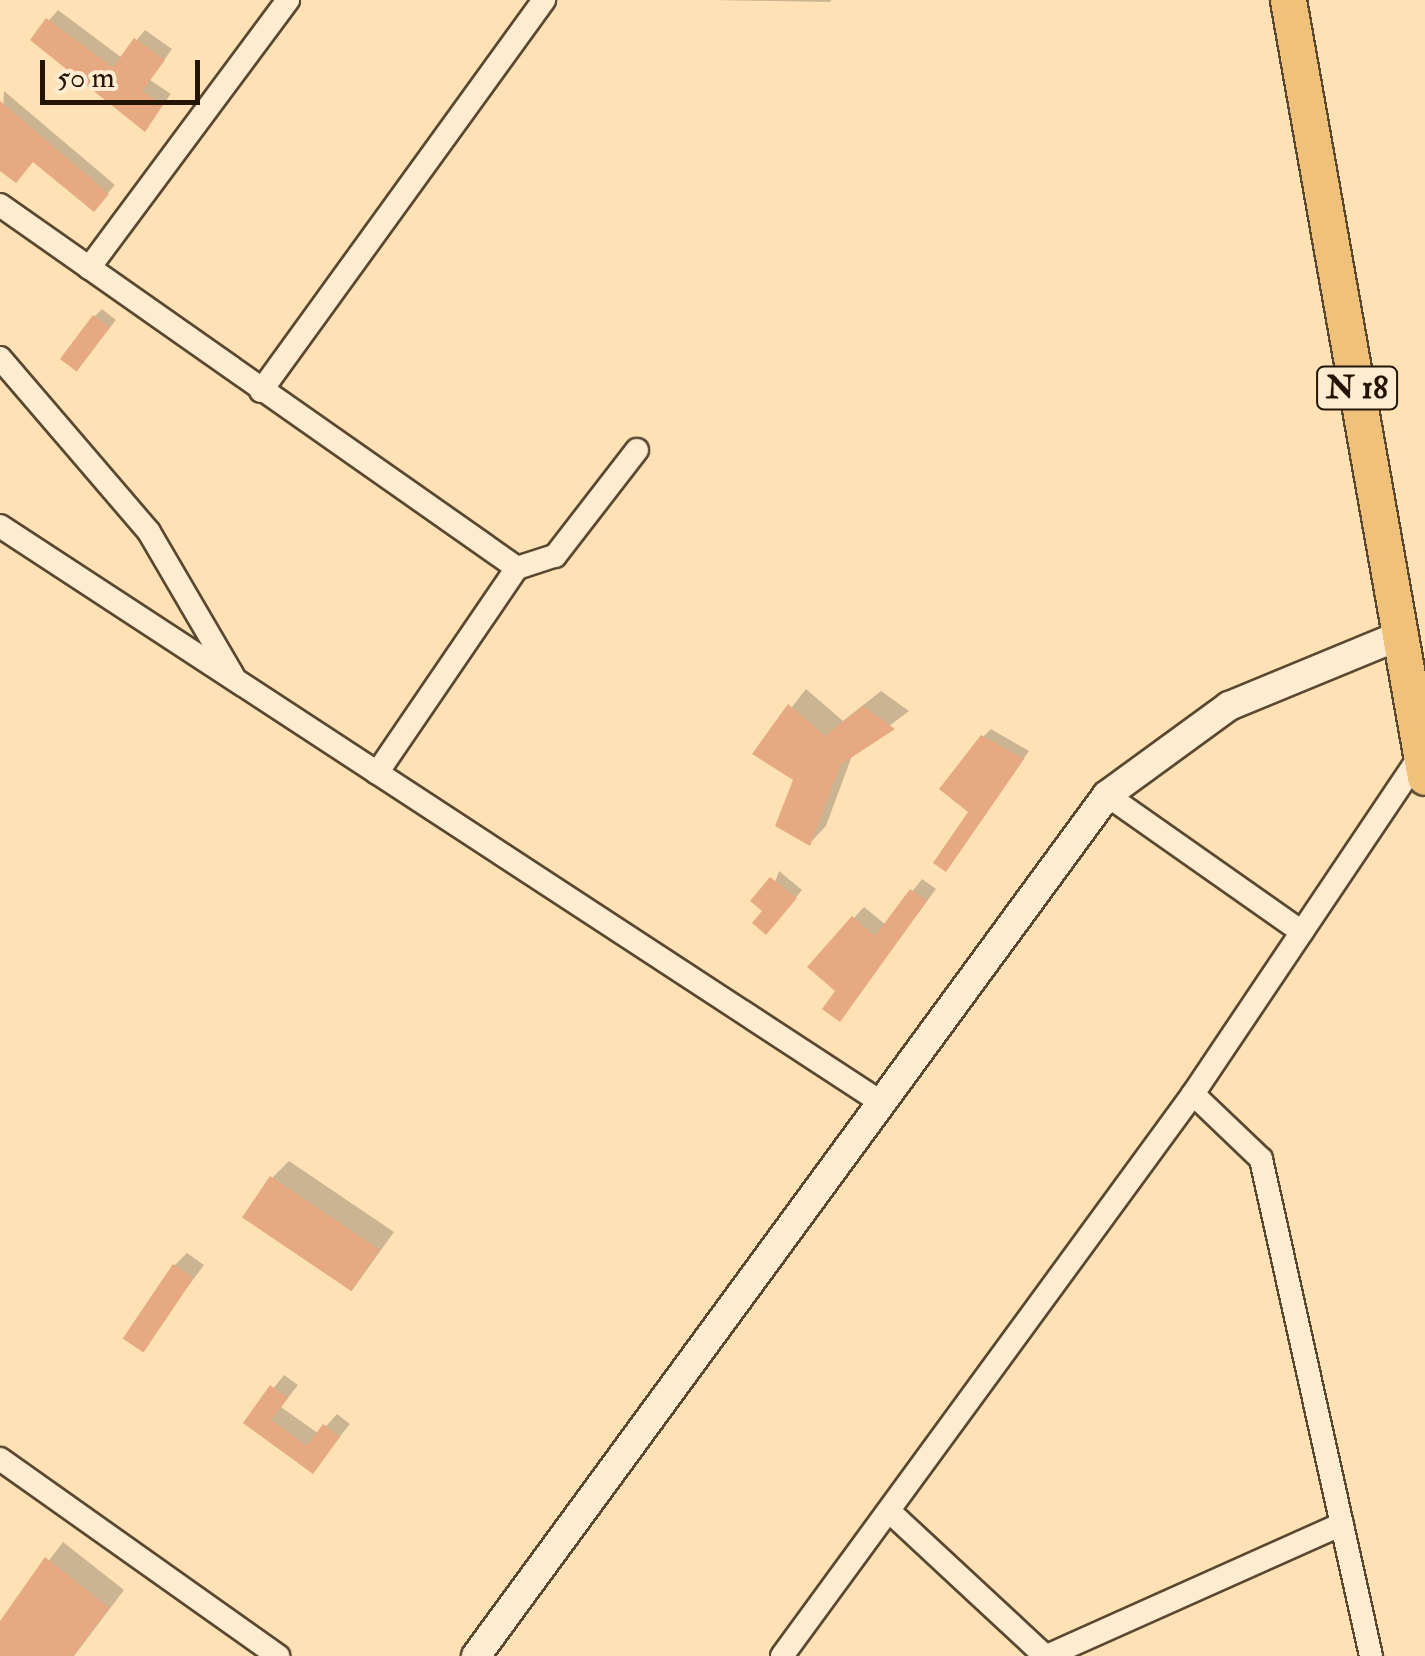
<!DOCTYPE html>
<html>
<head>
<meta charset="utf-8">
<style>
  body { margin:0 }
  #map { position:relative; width:1425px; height:1656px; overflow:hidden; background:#fee2b6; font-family:"IM FELL Double Pica",serif }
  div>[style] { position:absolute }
  .shadow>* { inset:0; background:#0003 }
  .building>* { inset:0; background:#e7a981; transform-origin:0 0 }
  .roads { filter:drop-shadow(2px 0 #5a4830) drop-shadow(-2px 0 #5a4830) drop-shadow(0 2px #5a4830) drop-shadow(0 -2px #5a4830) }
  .minor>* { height:22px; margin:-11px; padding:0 11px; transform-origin:11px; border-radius:11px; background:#feecd0 }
  .tertiary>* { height:28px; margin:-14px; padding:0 14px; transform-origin:14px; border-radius:14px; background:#feecd0 }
  .primary>* { height:35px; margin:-17.5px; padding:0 17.5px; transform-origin:17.5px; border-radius:17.5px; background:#efc17b }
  span { translate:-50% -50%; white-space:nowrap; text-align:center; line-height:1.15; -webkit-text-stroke:8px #feecd0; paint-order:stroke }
  .shield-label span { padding:2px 8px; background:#feecd0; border:2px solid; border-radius:8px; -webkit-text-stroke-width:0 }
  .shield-label { font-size:32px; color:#241404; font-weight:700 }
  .scale { position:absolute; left:40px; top:60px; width:160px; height:45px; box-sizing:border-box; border:5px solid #241404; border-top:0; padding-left:12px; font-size:30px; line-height:35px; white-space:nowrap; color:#241404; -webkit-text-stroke:8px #feecd0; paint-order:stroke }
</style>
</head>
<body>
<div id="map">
  <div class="shadow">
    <div style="clip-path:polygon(712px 0,832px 0,829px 2px)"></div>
    <div style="clip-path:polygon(58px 10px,122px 58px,145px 30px,172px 49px,150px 80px,171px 94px,145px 128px,33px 39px)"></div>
    <div style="clip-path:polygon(4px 91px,115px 185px,101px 201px,34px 159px,0 168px)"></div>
    <div style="clip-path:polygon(102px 309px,116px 320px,84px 360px,94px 317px)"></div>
    <div style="clip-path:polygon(806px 689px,843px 721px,881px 691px,909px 711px,853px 753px,826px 826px,810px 843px,796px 779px,756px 753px)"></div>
    <div style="clip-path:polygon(991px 729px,1029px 751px,953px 861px,971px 811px,983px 737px)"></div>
    <div style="clip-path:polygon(779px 871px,802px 890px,774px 924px,765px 911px)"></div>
    <div style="clip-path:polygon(922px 879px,936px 889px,840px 1019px,854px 918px,864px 907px,886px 925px)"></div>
    <div style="clip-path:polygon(289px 1161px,394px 1232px,353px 1289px,272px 1178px)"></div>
    <div style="clip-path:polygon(187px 1253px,204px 1265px,141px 1349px,175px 1265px)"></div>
    <div style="clip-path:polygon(284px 1375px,298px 1385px,281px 1407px,319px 1434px,337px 1414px,350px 1424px,313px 1470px,246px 1422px)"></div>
    <div style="clip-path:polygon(63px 1542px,124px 1590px,74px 1656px,0 1656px,0 1625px)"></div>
  </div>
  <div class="building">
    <div style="clip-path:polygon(46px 18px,113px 67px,134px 38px,165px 60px,142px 91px,163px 105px,145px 132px,30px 40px)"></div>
    <div style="clip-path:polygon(0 101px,109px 194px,94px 212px,33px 162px,16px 183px,0 171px)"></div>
    <div style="left:93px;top:315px;width:21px;height:55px;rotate:37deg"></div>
    <div style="clip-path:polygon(788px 704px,825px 736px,863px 706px,895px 729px,840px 765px,810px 846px,775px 826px,793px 780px,752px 754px)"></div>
    <div style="clip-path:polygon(981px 735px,1024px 759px,946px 872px,933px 863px,968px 812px,939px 789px)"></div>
    <div style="clip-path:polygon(770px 877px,797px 898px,766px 935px,752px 923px,762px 911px,750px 901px)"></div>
    <div style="clip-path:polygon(910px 889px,927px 901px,840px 1022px,822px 1009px,835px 991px,807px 967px,852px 916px,875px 936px)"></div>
    <div style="left:270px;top:1176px;width:132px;height:50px;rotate:34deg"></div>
    <div style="left:173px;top:1264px;width:25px;height:90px;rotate:34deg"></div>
    <div style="clip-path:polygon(270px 1385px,288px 1398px,271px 1420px,307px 1446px,323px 1424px,340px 1437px,313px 1474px,243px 1423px)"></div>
    <div style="clip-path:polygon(45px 1557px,109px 1608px,73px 1656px,0 1656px,0 1621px)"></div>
  </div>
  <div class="roads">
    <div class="minor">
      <div style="left:0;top:205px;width:632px;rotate:35.07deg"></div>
      <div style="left:89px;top:268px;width:334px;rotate:-53.4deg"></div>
      <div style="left:0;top:358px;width:229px;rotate:49.4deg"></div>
      <div style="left:149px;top:532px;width:167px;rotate:59.7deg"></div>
      <div style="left:261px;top:391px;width:483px;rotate:-54.1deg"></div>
      <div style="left:0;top:526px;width:1054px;rotate:33.19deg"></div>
      <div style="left:377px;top:773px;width:248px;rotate:-55.7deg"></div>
      <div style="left:517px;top:568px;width:40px;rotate:-18deg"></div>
      <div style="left:555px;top:556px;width:134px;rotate:-52.3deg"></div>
      <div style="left:1107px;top:795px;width:238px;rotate:35.1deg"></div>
      <div style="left:1193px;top:1094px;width:94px;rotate:43.7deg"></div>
      <div style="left:1261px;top:1159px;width:509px;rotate:77.52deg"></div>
      <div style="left:0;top:1459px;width:341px;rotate:35.3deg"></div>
      <div style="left:889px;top:1511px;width:213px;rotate:42.9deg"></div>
      <div style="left:782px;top:1656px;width:696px;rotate:-53.82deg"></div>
      <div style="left:1193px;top:1094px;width:411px;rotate:-56.1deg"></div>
      <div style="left:1047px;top:1656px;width:323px;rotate:-24.1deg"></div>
    </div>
    <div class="tertiary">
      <div style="left:476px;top:1656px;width:1067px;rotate:-53.76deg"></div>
      <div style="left:1107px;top:795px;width:151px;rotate:-36.1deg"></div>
      <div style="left:1229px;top:706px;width:186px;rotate:-22.4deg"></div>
    </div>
    <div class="primary">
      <div style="left:1288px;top:0;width:789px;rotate:80deg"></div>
    </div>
  </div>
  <div class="shield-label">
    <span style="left:1357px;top:388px">N 18</span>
  </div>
  <div class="scale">50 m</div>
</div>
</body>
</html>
